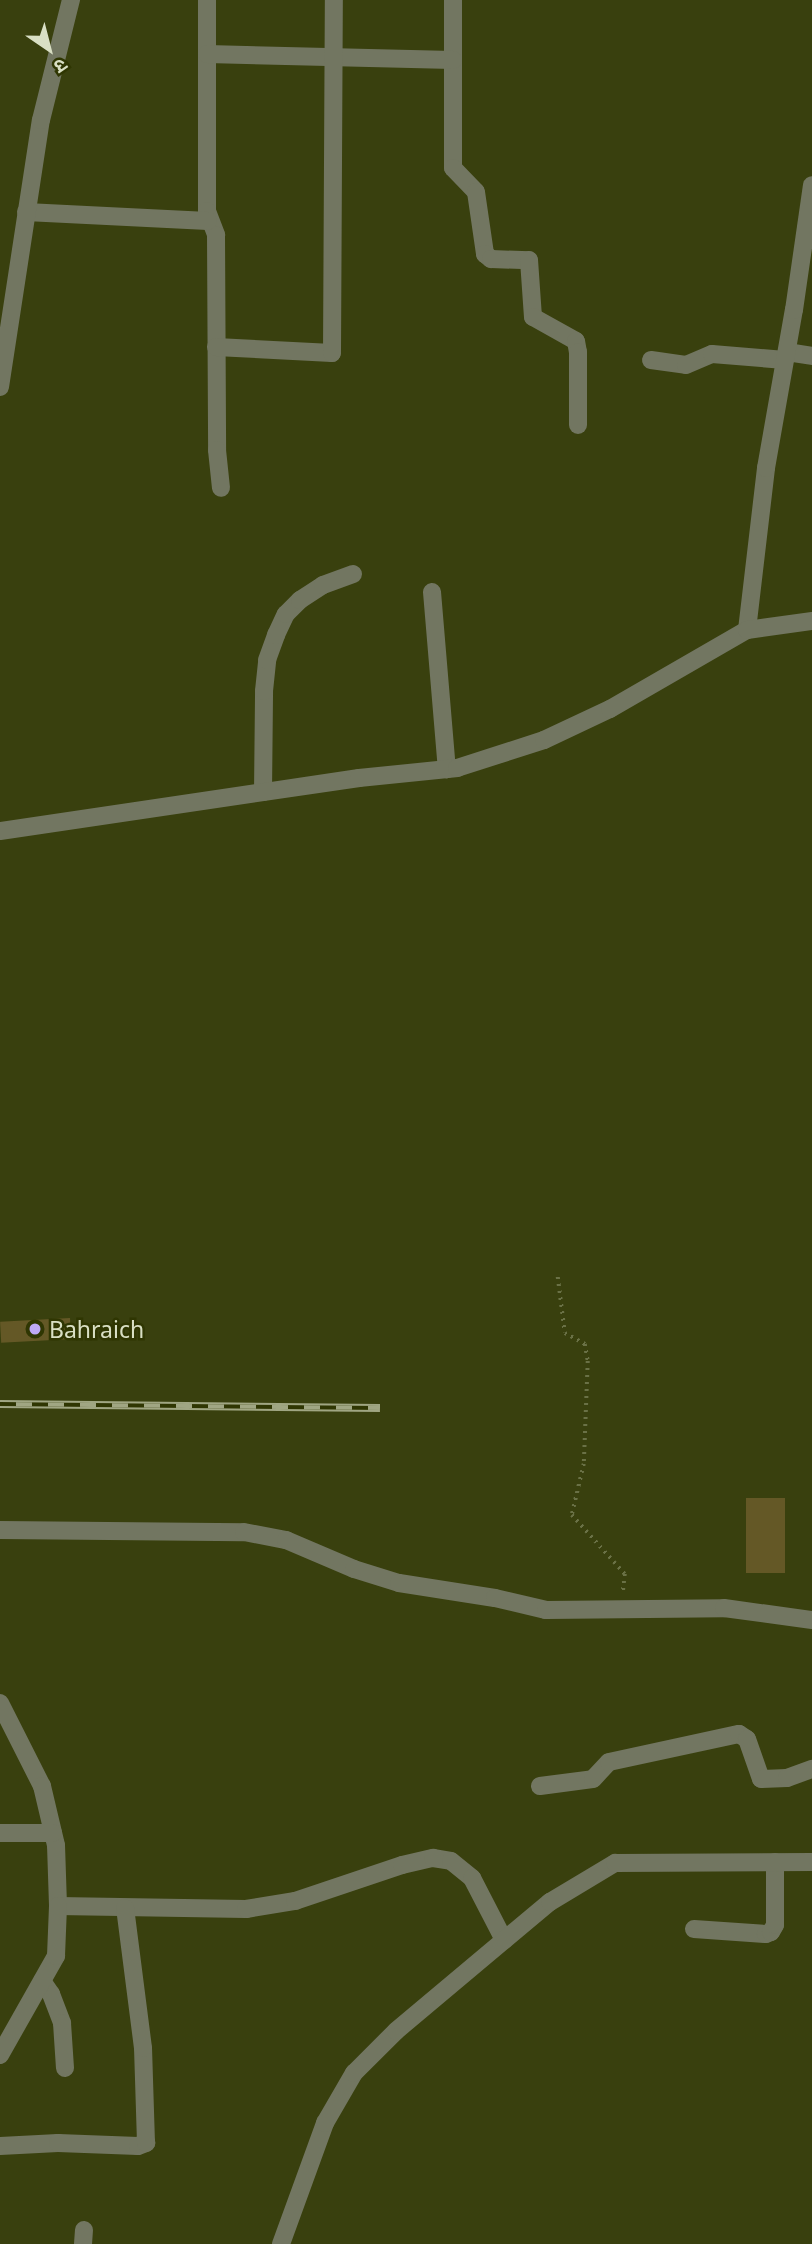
<!DOCTYPE html>
<html>
<head>
<meta charset="utf-8">
<style>
  body { margin:0 }
  #map { position:relative; width:812px; height:2244px; overflow:hidden; background:#39400e; font-family:"Noto Sans","Noto Sans Devanagari",sans-serif }
  div>[style] { position:absolute }
  .building>* { inset:0; background:#645826; transform-origin:0 0 }
  .path>* { height:3.5px; margin-top:-1.75px; transform-origin:0; background:repeating-linear-gradient(90deg,#6a7146 0 2px,transparent 0 7px) }
  .minor>* { height:18px; margin:-9px; padding:0 9px; transform-origin:9px; border-radius:9px; background:#727661 }
  .rail>* { height:8px; margin-top:-4px; transform-origin:0; background:repeating-linear-gradient(90deg,#2f3602 0 16px,#a0a683 0 32px); box-sizing:border-box; border-block:2px solid #a0a683 }
  .dots>* { width:19px; height:19px; translate:-50% -50%; box-sizing:border-box; border:4px solid #2f3602; border-radius:50% }
  span { translate:-50% -50%; white-space:nowrap; text-align:center; line-height:1.15; -webkit-text-stroke:5px #2f3602; paint-order:stroke }
  .poi-label { font-size:23px; color:#d9dfc4 }
  .left { translate:0 -50%; text-align:left }
  .north { position:absolute; left:14px; top:14px; width:70px; height:70px; -webkit-text-stroke:5px #2f3602; paint-order:stroke; rotate:145deg; font-size:19px; font-weight:700; line-height:28px; text-align:center; color:#d9dfc4 }
  .north::after { content:''; display:block; margin:auto; width:24px; height:32px; background:#d9dfc4; clip-path:polygon(50% 0,100% 100%,50% 72%,0 100%) }
</style>
</head>
<body>
<div id="map">
  <div class="building">
    <div style="left:70px;top:1318px;width:21px;height:70px;rotate:87deg"></div>
    <div style="left:746px;top:1498px;width:39px;height:75px"></div>
  </div>
  <div class="path">
    <div style="left:558px;top:1277px;width:56px;rotate:82.9deg"></div>
    <div style="left:565px;top:1333px;width:23px;rotate:29deg"></div>
    <div style="left:585px;top:1344px;width:17px;rotate:80deg"></div>
    <div style="left:588px;top:1361px;width:103px;rotate:92.2deg"></div>
    <div style="left:584px;top:1464px;width:52px;rotate:103.2deg"></div>
    <div style="left:572px;top:1515px;width:79px;rotate:48.1deg"></div>
    <div style="left:625px;top:1574px;width:20px;rotate:96deg"></div>
  </div>
  <div class="minor">
    <div style="left:207px;top:0;width:211px;rotate:90deg"></div>
    <div style="left:207px;top:211px;width:26px;rotate:69deg"></div>
    <div style="left:216px;top:235px;width:215px;rotate:89.7deg"></div>
    <div style="left:217px;top:450px;width:38px;rotate:84deg"></div>
    <div style="left:453px;top:0;width:168px;rotate:90deg"></div>
    <div style="left:453px;top:168px;width:33px;rotate:46deg"></div>
    <div style="left:476px;top:192px;width:63px;rotate:81.7deg"></div>
    <div style="left:485px;top:254px;width:8px;rotate:40deg"></div>
    <div style="left:491px;top:259px;width:38px;rotate:2deg"></div>
    <div style="left:529px;top:260px;width:57px;rotate:86deg"></div>
    <div style="left:533px;top:317px;width:49px;rotate:29.2deg"></div>
    <div style="left:576px;top:341px;width:11px;rotate:80deg"></div>
    <div style="left:578px;top:352px;width:73px;rotate:90deg"></div>
    <div style="left:207px;top:54px;width:246px;rotate:1.4deg"></div>
    <div style="left:26px;top:212px;width:182px;rotate:2.8deg"></div>
    <div style="left:216px;top:347px;width:116px;rotate:3deg"></div>
    <div style="left:332px;top:353px;width:353px;rotate:-89.7deg"></div>
    <div style="left:787px;top:352px;width:25px;rotate:9deg"></div>
    <div style="left:651px;top:360px;width:35px;rotate:8deg"></div>
    <div style="left:686px;top:365px;width:28px;rotate:-23deg"></div>
    <div style="left:712px;top:354px;width:73px;rotate:4.7deg"></div>
    <div style="left:0;top:387px;width:270px;rotate:-81.3deg"></div>
    <div style="left:41px;top:120px;width:124px;rotate:-76deg"></div>
    <div style="left:432px;top:592px;width:178px;rotate:85.2deg"></div>
    <div style="left:747px;top:630px;width:163px;rotate:-83.3deg"></div>
    <div style="left:766px;top:468px;width:160px;rotate:-80deg"></div>
    <div style="left:794px;top:310px;width:126px;rotate:-81.8deg"></div>
    <div style="left:263px;top:792px;width:101px;rotate:-89.4deg"></div>
    <div style="left:264px;top:691px;width:31px;rotate:-84deg"></div>
    <div style="left:267px;top:660px;width:27px;rotate:-70deg"></div>
    <div style="left:276px;top:635px;width:23px;rotate:-65deg"></div>
    <div style="left:286px;top:614px;width:20px;rotate:-45deg"></div>
    <div style="left:300px;top:600px;width:27px;rotate:-33deg"></div>
    <div style="left:323px;top:585px;width:32px;rotate:-20deg"></div>
    <div style="left:0;top:831px;width:363px;rotate:-8.4deg"></div>
    <div style="left:359px;top:778px;width:99px;rotate:-5.8deg"></div>
    <div style="left:457px;top:768px;width:91px;rotate:-17.8deg"></div>
    <div style="left:544px;top:740px;width:73px;rotate:-25.2deg"></div>
    <div style="left:610px;top:709px;width:158px;rotate:-30deg"></div>
    <div style="left:747px;top:630px;width:66px;rotate:-7.9deg"></div>
    <div style="left:0;top:1530px;width:244px;rotate:0.5deg"></div>
    <div style="left:244px;top:1532px;width:43px;rotate:10.8deg"></div>
    <div style="left:286px;top:1540px;width:74px;rotate:23.1deg"></div>
    <div style="left:354px;top:1569px;width:47px;rotate:17.3deg"></div>
    <div style="left:399px;top:1583px;width:97px;rotate:8.9deg"></div>
    <div style="left:495px;top:1598px;width:52px;rotate:13.2deg"></div>
    <div style="left:546px;top:1610px;width:178px;rotate:-0.6deg"></div>
    <div style="left:724px;top:1608px;width:89px;rotate:7.8deg"></div>
    <div style="left:0;top:1703px;width:93px;rotate:63.2deg"></div>
    <div style="left:42px;top:1786px;width:61px;rotate:76.7deg"></div>
    <div style="left:56px;top:1845px;width:61px;rotate:88.1deg"></div>
    <div style="left:58px;top:1906px;width:188px;rotate:0.9deg"></div>
    <div style="left:246px;top:1909px;width:50px;rotate:-9.3deg"></div>
    <div style="left:295px;top:1901px;width:113px;rotate:-18.6deg"></div>
    <div style="left:402px;top:1865px;width:32px;rotate:-13deg"></div>
    <div style="left:433px;top:1858px;width:18px;rotate:9deg"></div>
    <div style="left:451px;top:1861px;width:27px;rotate:39deg"></div>
    <div style="left:472px;top:1878px;width:70px;rotate:62.7deg"></div>
    <div style="left:540px;top:1786px;width:53px;rotate:-7.5deg"></div>
    <div style="left:593px;top:1779px;width:23px;rotate:-47deg"></div>
    <div style="left:609px;top:1762px;width:133px;rotate:-12.2deg"></div>
    <div style="left:739px;top:1734px;width:9px;rotate:32deg"></div>
    <div style="left:747px;top:1739px;width:42px;rotate:70.7deg"></div>
    <div style="left:761px;top:1779px;width:26px;rotate:-2deg"></div>
    <div style="left:787px;top:1778px;width:27px;rotate:-20deg"></div>
    <div style="left:0;top:1833px;width:53px"></div>
    <div style="left:694px;top:1929px;width:72px;rotate:4deg"></div>
    <div style="left:766px;top:1934px;width:5px;rotate:-22deg"></div>
    <div style="left:771px;top:1932px;width:8px;rotate:-60deg"></div>
    <div style="left:775px;top:1925px;width:63px;rotate:-90deg"></div>
    <div style="left:42px;top:1981px;width:16px;rotate:55deg"></div>
    <div style="left:51px;top:1994px;width:31px;rotate:69deg"></div>
    <div style="left:62px;top:2023px;width:45px;rotate:86.2deg"></div>
    <div style="left:0;top:2055px;width:114px;rotate:-60.5deg"></div>
    <div style="left:56px;top:1956px;width:50px;rotate:-87.7deg"></div>
    <div style="left:0;top:2146px;width:58px;rotate:-3deg"></div>
    <div style="left:58px;top:2143px;width:80px;rotate:2.1deg"></div>
    <div style="left:138px;top:2146px;width:9px;rotate:-21deg"></div>
    <div style="left:146px;top:2143px;width:95px;rotate:-91.8deg"></div>
    <div style="left:143px;top:2048px;width:141px;rotate:-97.3deg"></div>
    <div style="left:83px;top:2244px;width:14px;rotate:-86deg"></div>
    <div style="left:281px;top:2244px;width:129px;rotate:-70deg"></div>
    <div style="left:325px;top:2123px;width:58px;rotate:-59.9deg"></div>
    <div style="left:354px;top:2073px;width:59px;rotate:-45deg"></div>
    <div style="left:396px;top:2031px;width:201px;rotate:-40deg"></div>
    <div style="left:550px;top:1902px;width:76px;rotate:-31deg"></div>
    <div style="left:615px;top:1863px;width:197px;rotate:-0.3deg"></div>
  </div>
  <div class="rail">
    <div style="left:0;top:1404px;width:380px;rotate:0.6deg"></div>
  </div>
  <div class="dots">
    <div style="left:35px;top:1329px;background:#bea9f5"></div>
  </div>
  <div class="poi-label">
    <span class="left" style="left:49px;top:1329px">Bahraich</span>
  </div>
  <div class="north">उ</div>
</div>
</body>
</html>
